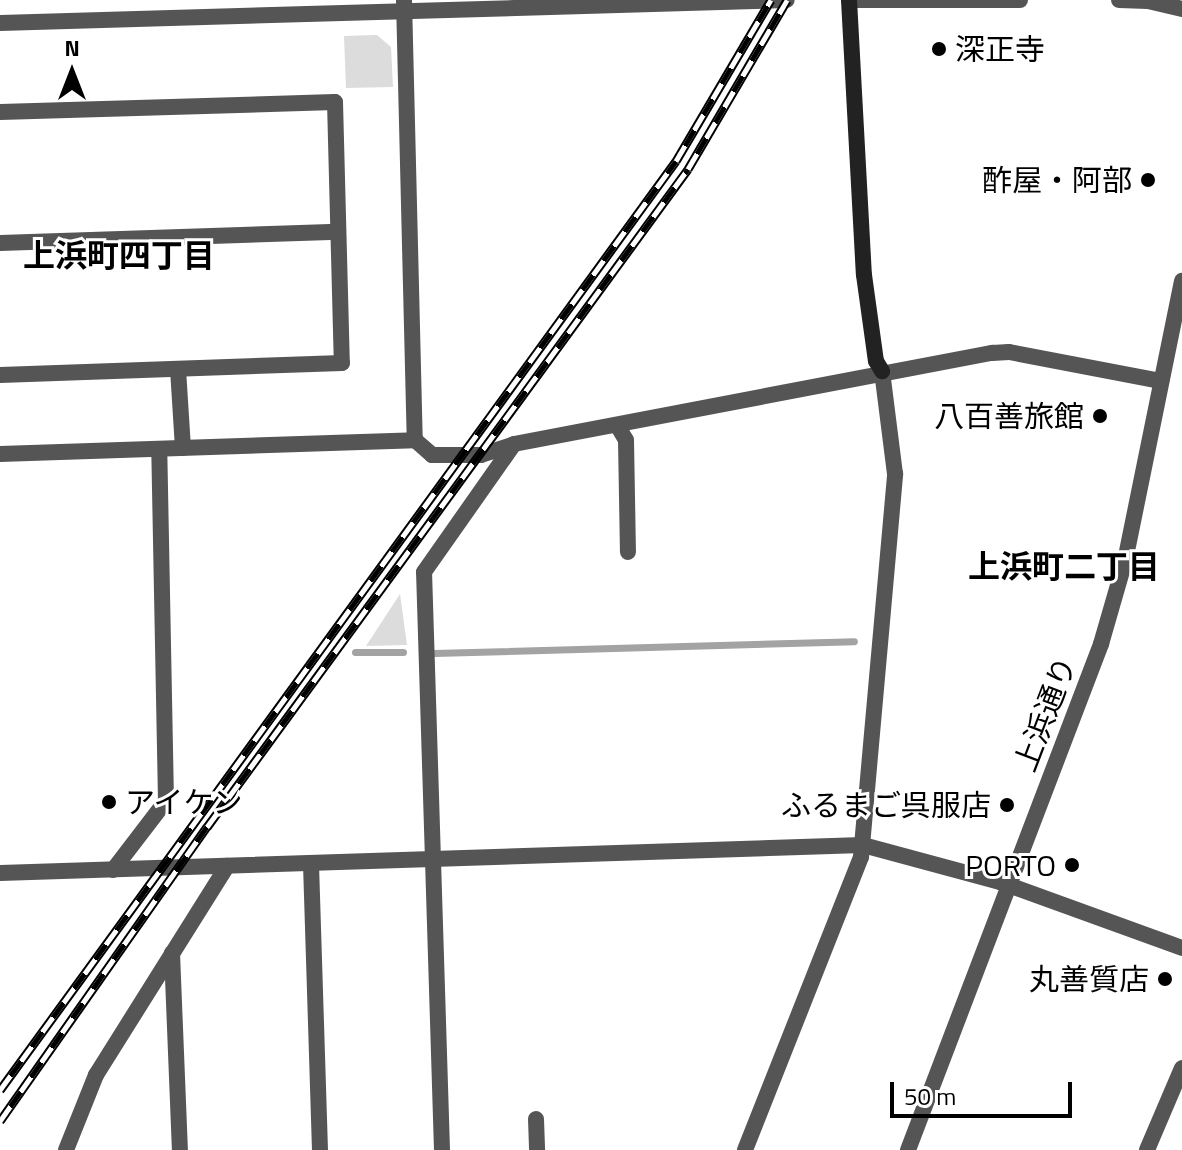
<!DOCTYPE html>
<html>
<head>
<meta charset="utf-8">
<style>
  body { margin:0 }
  #map { position:relative; width:1182px; height:1150px; overflow:hidden; background:#fff; font-family:"Titillium Web","Noto Sans JP",sans-serif }
  div>[style] { position:absolute }
  .green>* { inset:0; background:#dcdcdc }
  .stream>* { height:7px; margin:-3.5px; padding:0 3.5px; transform-origin:3.5px; border-radius:3.5px; background:#a3a3a3 }
  .street>* { height:16px; margin:-8px; padding:0 8px; transform-origin:8px; border-radius:8px; background:#555 }
  .secondary>* { height:16px; margin:-8px; padding:0 8px; transform-origin:8px; border-radius:8px; background:#222 }
  .rail>* { height:9px; margin-top:-4.5px; transform-origin:0; background:repeating-linear-gradient(90deg,#fff 0 18px,#000 0 36px); box-sizing:border-box; border-block:2px solid #000 }
  .dots>* { width:22px; height:22px; translate:-50% -50%; box-sizing:border-box; border:4px solid #fff; border-radius:50% }
  span { translate:-50% -50%; white-space:nowrap; text-align:center; line-height:1.15; -webkit-text-stroke:6px #fff; paint-order:stroke }
  .poi-label { font-size:30px; color:#000 }
  .left { translate:0 -50%; text-align:left }
  .right { translate:-100% -50%; text-align:right }
  .street-label { font-size:30px; color:#000 }
  .neighbourhood-label { font-size:32px; color:#000; font-weight:700 }
  .north { position:absolute; left:32px; top:32px; width:80px; height:80px; -webkit-text-stroke:6px #fff; paint-order:stroke; rotate:0deg; font-size:22px; font-weight:700; line-height:32px; text-align:center; color:#000 }
  .north::after { content:''; display:block; margin:auto; width:28px; height:36px; background:#000; clip-path:polygon(50% 0,100% 100%,50% 72%,0 100%) }
  .scale { position:absolute; left:890px; top:1082px; width:182px; height:36px; box-sizing:border-box; border:4px solid #000; border-top:0; padding-left:10px; font-size:24px; line-height:28px; white-space:nowrap; color:#000; -webkit-text-stroke:6px #fff; paint-order:stroke }
</style>
</head>
<body>
<div id="map">
  <div class="green">
    <div style="clip-path:polygon(377px 35px,391px 47px,393px 87px,346px 88px,344px 36px)"></div>
    <div style="clip-path:polygon(400px 594px,407px 645px,366px 646px)"></div>
  </div>
  <div class="stream">
    <div style="left:355px;top:652px;width:48px"></div>
    <div style="left:434px;top:653px;width:420px;rotate:-1.6deg"></div>
  </div>
  <div class="street">
    <div style="left:404px;top:0;width:440px;rotate:88.6deg"></div>
    <div style="left:849px;top:0;width:171px"></div>
    <div style="left:1119px;top:0;width:29px;rotate:2deg"></div>
    <div style="left:1148px;top:1px;width:35px;rotate:13deg"></div>
    <div style="left:0;top:23px;width:787px;rotate:-1.67deg"></div>
    <div style="left:0;top:112px;width:335px;rotate:-1.7deg"></div>
    <div style="left:335px;top:102px;width:261px;rotate:88.5deg"></div>
    <div style="left:342px;top:363px;width:342px;rotate:178deg"></div>
    <div style="left:0;top:243px;width:338px;rotate:-1.9deg"></div>
    <div style="left:178px;top:369px;width:79px;rotate:86.4deg"></div>
    <div style="left:617px;top:425px;width:17px;rotate:59deg"></div>
    <div style="left:626px;top:440px;width:112px;rotate:89deg"></div>
    <div style="left:0;top:454px;width:415px;rotate:-1.9deg"></div>
    <div style="left:415px;top:440px;width:23px;rotate:41deg"></div>
    <div style="left:432px;top:455px;width:49px"></div>
    <div style="left:481px;top:455px;width:35px;rotate:-18deg"></div>
    <div style="left:514px;top:444px;width:487px;rotate:-10.8deg"></div>
    <div style="left:992px;top:353px;width:17px;rotate:-3deg"></div>
    <div style="left:1009px;top:352px;width:155px;rotate:10.8deg"></div>
    <div style="left:311px;top:864px;width:286px;rotate:88.2deg"></div>
    <div style="left:113px;top:870px;width:87px;rotate:-52.5deg"></div>
    <div style="left:166px;top:801px;width:352px;rotate:-91.1deg"></div>
    <div style="left:0;top:873px;width:863px;rotate:-1.86deg"></div>
    <div style="left:863px;top:845px;width:142px;rotate:15.1deg"></div>
    <div style="left:1000px;top:882px;width:194px;rotate:19.9deg"></div>
    <div style="left:172px;top:953px;width:197px;rotate:87.7deg"></div>
    <div style="left:536px;top:1119px;width:31px;rotate:88deg"></div>
    <div style="left:66px;top:1150px;width:81px;rotate:-68.2deg"></div>
    <div style="left:96px;top:1075px;width:247px;rotate:-57.9deg"></div>
    <div style="left:442px;top:1150px;width:578px;rotate:-91.78deg"></div>
    <div style="left:424px;top:572px;width:156px;rotate:-54.9deg"></div>
    <div style="left:745px;top:1150px;width:315px;rotate:-68.4deg"></div>
    <div style="left:861px;top:857px;width:385px;rotate:-84.9deg"></div>
    <div style="left:895px;top:474px;width:104px;rotate:-97.2deg"></div>
    <div style="left:908px;top:1150px;width:542px;rotate:-69.12deg"></div>
    <div style="left:1101px;top:644px;width:86px;rotate:-73.9deg"></div>
    <div style="left:1125px;top:561px;width:286px;rotate:-78.5deg"></div>
    <div style="left:1147px;top:1150px;width:89px;rotate:-66.9deg"></div>
  </div>
  <div class="secondary">
    <div style="left:849px;top:0;width:275px;rotate:86.9deg"></div>
    <div style="left:864px;top:275px;width:87px;rotate:82.1deg"></div>
    <div style="left:876px;top:361px;width:12px;rotate:59deg"></div>
  </div>
  <div class="rail">
    <div style="left:0;top:1090px;width:1149px;rotate:-53.96deg"></div>
    <div style="left:676px;top:161px;width:187px;rotate:-59.5deg"></div>
    <div style="left:0;top:1121px;width:360px;rotate:-54.9deg"></div>
    <div style="left:207px;top:827px;width:815px;rotate:-53.83deg"></div>
    <div style="left:688px;top:169px;width:196px;rotate:-59.6deg"></div>
  </div>
  <div class="dots">
    <div style="left:939px;top:49px;background:#000"></div>
    <div style="left:1148px;top:180px;background:#000"></div>
    <div style="left:1100px;top:416px;background:#000"></div>
    <div style="left:109px;top:802px;background:#000"></div>
    <div style="left:1007px;top:805px;background:#000"></div>
    <div style="left:1072px;top:865px;background:#000"></div>
    <div style="left:1165px;top:979px;background:#000"></div>
  </div>
  <div class="poi-label">
    <span class="left" style="left:955px;top:49px">深正寺</span>
    <span class="right" style="left:1132px;top:180px">酢屋・阿部</span>
    <span class="right" style="left:1084px;top:416px">八百善旅館</span>
    <span class="left" style="left:125px;top:802px">アイケン</span>
    <span class="right" style="left:991px;top:805px">ふるまご呉服店</span>
    <span class="right" style="left:1056px;top:865px">PORTO</span>
    <span class="right" style="left:1149px;top:979px">丸善質店</span>
  </div>
  <div class="street-label">
    <span style="left:1045px;top:714px;rotate:-69deg">上浜通り</span>
  </div>
  <div class="neighbourhood-label">
    <span style="left:119px;top:255px">上浜町四丁目</span>
    <span style="left:1064px;top:566px">上浜町二丁目</span>
  </div>
  <div class="north">N</div>
  <div class="scale">50 m</div>
</div>
</body>
</html>
